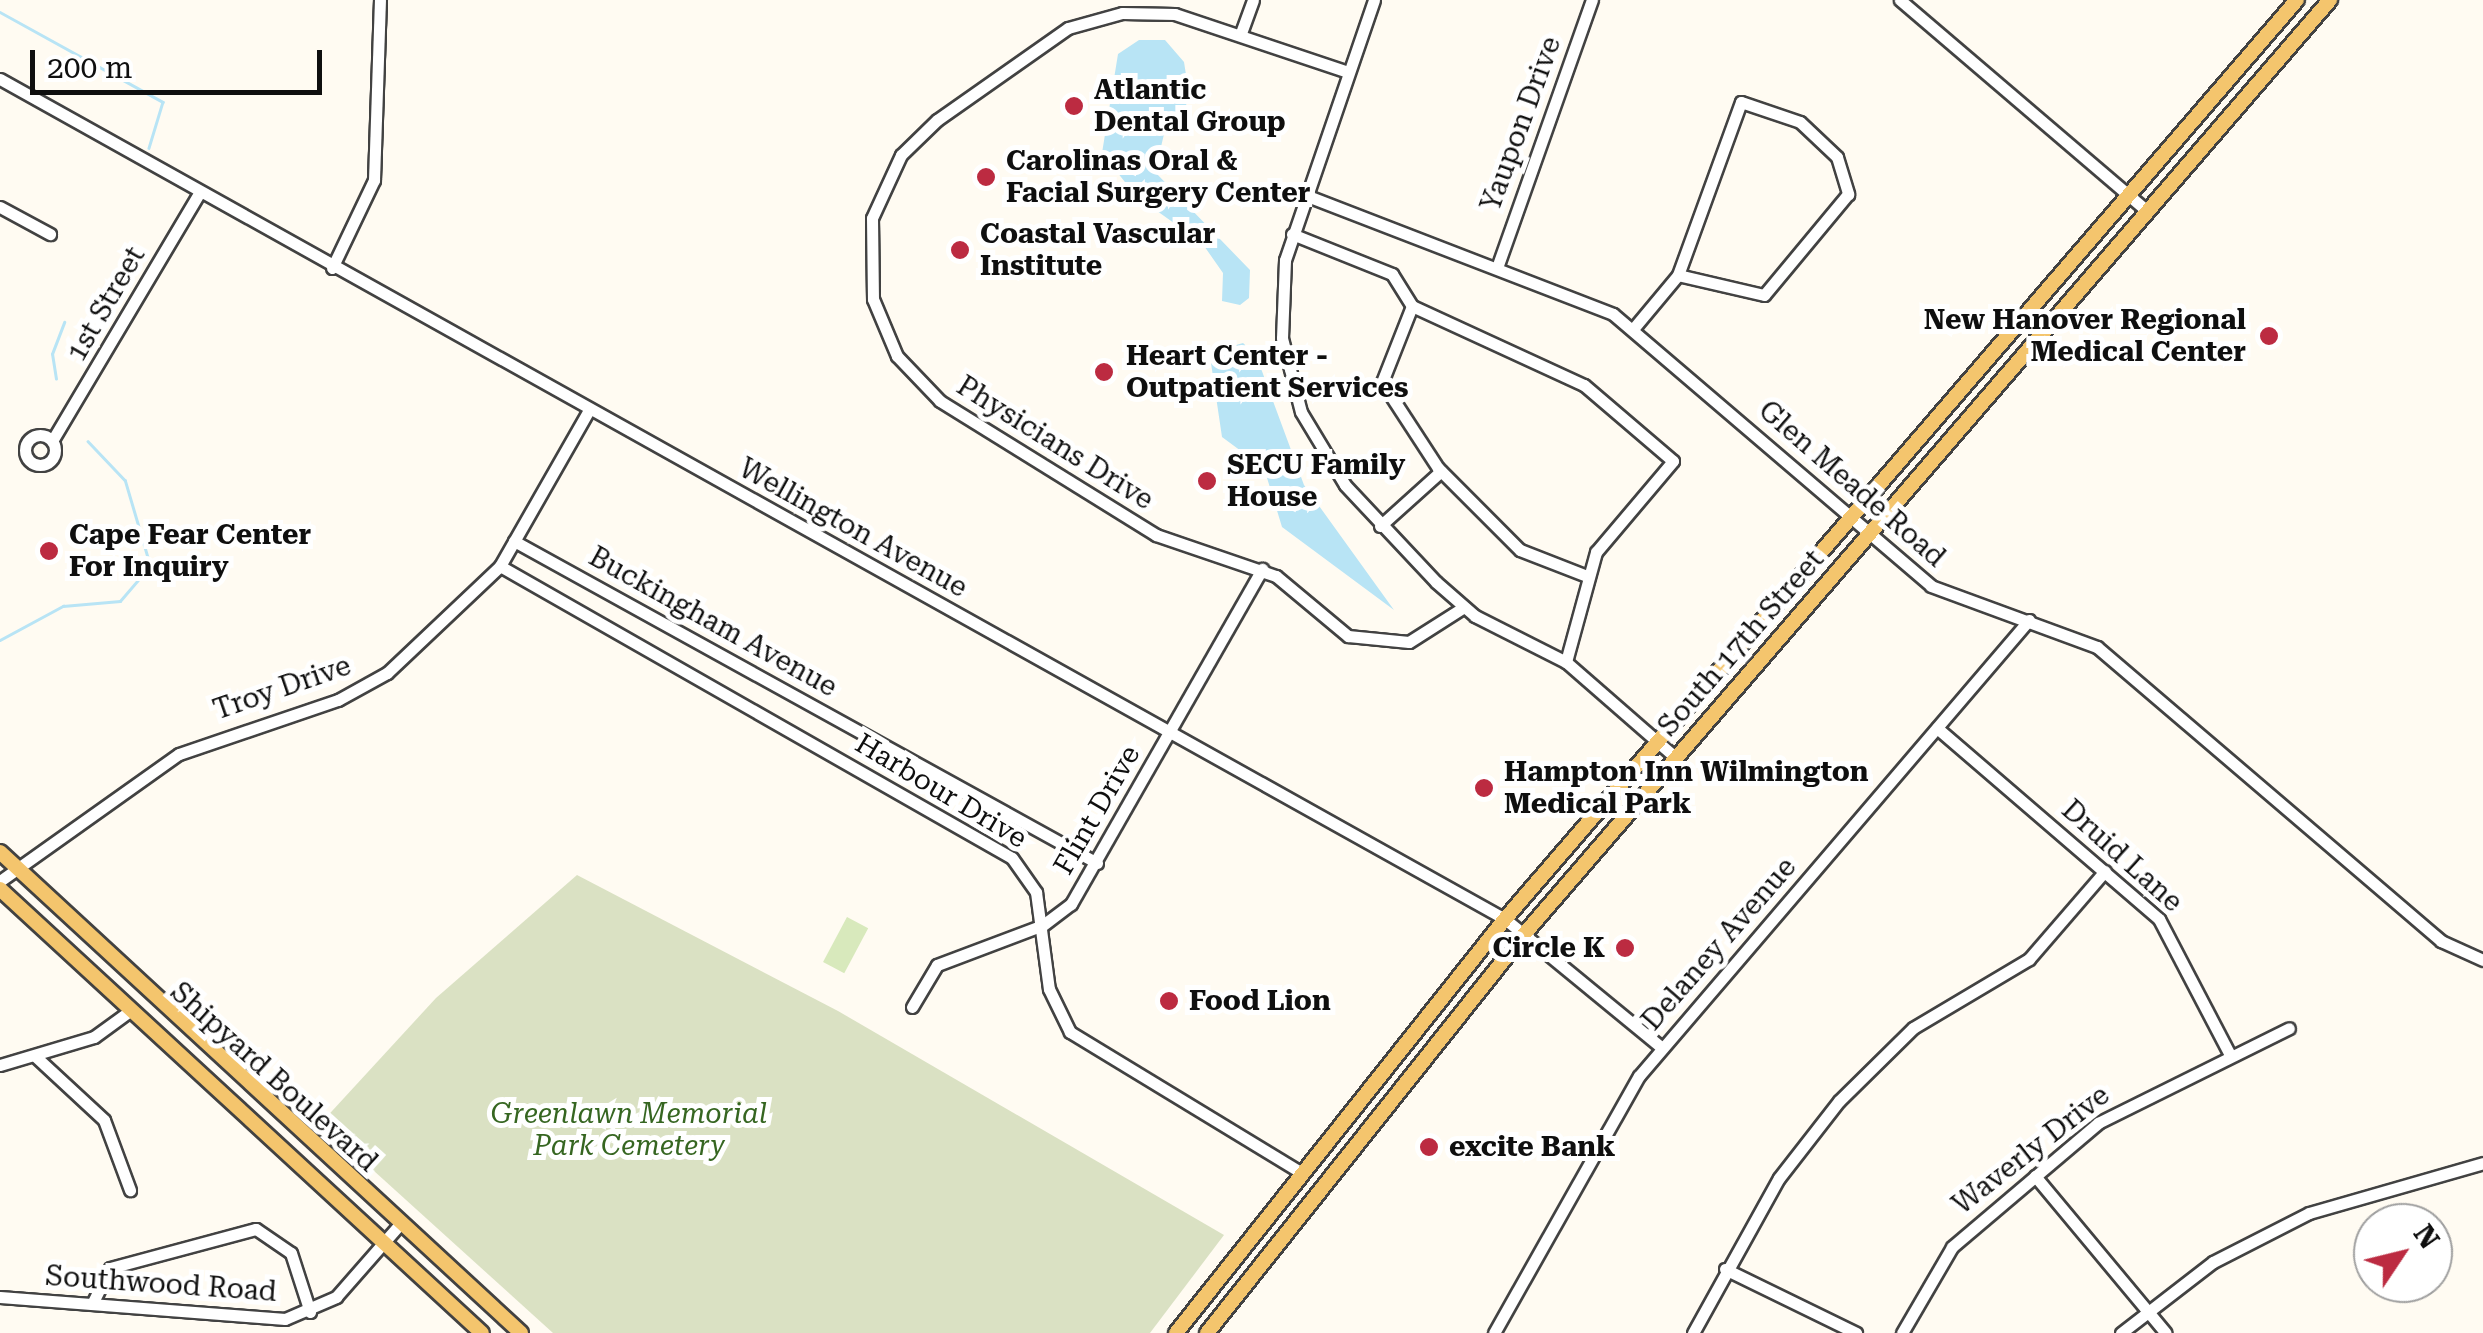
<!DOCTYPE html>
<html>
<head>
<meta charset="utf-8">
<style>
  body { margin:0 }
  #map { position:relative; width:2483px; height:1333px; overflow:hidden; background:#fffbf2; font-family:"Roboto Serif",serif }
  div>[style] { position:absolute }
  .green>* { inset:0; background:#d8e9bc; transform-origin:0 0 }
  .cemetery>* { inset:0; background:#dae1c3 }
  .water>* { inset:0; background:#b8e4f5 }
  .stream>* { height:2.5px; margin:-1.25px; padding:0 1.25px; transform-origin:1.25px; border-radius:1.25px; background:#b8e4f5 }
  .roads { filter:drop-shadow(2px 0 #424242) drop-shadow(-2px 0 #424242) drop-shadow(0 2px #424242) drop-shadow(0 -2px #424242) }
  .minor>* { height:11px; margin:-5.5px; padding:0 5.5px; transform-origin:5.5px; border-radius:5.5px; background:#fff }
  .minor>.ring { margin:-5.5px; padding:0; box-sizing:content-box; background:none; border:11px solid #fff; border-radius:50% }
  .major>* { height:14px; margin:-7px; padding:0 7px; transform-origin:7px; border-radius:7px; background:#f4c56d }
  .dots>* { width:28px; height:28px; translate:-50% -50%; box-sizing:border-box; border:5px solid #fff; border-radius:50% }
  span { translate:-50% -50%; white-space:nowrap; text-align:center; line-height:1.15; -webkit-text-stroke:10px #fff; paint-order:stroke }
  .poi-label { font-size:28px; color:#0f0f0f; font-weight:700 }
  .left { translate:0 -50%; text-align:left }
  .right { translate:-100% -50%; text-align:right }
  .street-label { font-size:28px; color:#0f0f0f }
  .park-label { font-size:28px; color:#366621; font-style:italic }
  .north { position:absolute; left:2353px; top:1203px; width:100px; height:100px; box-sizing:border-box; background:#fff; border:2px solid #9f9f9f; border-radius:50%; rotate:55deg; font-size:28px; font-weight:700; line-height:40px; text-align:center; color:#0f0f0f }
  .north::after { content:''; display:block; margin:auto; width:35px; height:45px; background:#bc2b41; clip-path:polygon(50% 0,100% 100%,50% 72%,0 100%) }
  .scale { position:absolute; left:30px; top:50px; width:292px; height:45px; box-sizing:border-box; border:5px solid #0f0f0f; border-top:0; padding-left:12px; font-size:30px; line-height:35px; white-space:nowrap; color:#0f0f0f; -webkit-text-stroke:8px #fff; paint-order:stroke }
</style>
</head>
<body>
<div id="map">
  <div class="green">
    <div style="left:847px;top:917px;width:24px;height:51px;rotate:28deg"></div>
  </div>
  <div class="cemetery">
    <div style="clip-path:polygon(577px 875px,838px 1011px,1224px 1235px,1150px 1333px,553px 1333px,321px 1123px,436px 998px)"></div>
  </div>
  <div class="water">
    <div style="clip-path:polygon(1139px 40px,1165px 40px,1184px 62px,1190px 100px,1165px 130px,1155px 172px,1250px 270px,1249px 298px,1240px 305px,1222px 301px,1223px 273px,1202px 243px,1136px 196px,1102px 153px,1118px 54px)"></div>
    <div style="clip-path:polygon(1243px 343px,1256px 355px,1304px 485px,1394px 610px,1282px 527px,1264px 468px,1222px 437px,1211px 363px,1219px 350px)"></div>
  </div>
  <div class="stream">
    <div style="left:0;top:12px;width:186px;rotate:28.9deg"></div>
    <div style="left:163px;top:102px;width:48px;rotate:106.9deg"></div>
    <div style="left:56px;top:379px;width:25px;rotate:-99deg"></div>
    <div style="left:52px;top:354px;width:34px;rotate:-69deg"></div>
    <div style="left:0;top:640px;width:72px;rotate:-28.4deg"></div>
    <div style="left:63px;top:606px;width:57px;rotate:-5deg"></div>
    <div style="left:120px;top:601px;width:46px;rotate:-49.4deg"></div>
    <div style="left:150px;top:566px;width:89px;rotate:-106.4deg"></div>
    <div style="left:125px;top:481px;width:54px;rotate:-133.5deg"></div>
  </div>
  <div class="roads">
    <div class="minor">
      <div style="left:1374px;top:0;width:275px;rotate:108.9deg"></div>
      <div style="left:1285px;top:260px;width:78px;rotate:92.2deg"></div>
      <div style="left:1282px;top:338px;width:76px;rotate:75.6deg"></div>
      <div style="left:1301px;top:412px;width:85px;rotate:58.9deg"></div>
      <div style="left:1345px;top:485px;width:133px;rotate:46.8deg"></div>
      <div style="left:1436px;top:582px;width:52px;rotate:41.1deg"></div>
      <div style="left:1475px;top:616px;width:102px;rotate:26.8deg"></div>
      <div style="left:1566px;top:662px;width:145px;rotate:41.1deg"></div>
      <div style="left:1900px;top:0;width:326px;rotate:40.5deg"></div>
      <div style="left:1241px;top:33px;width:35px;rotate:-70deg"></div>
      <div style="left:1348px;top:72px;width:182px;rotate:-161.5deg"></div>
      <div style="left:1175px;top:14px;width:53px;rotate:-178.9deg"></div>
      <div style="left:1122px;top:13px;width:56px;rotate:164.5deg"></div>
      <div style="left:1068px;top:28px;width:160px;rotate:144.9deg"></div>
      <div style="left:937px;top:120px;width:50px;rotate:135.8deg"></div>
      <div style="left:901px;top:155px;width:69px;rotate:114.7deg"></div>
      <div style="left:872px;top:218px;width:81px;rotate:89.3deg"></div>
      <div style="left:873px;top:299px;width:62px;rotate:67.2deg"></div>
      <div style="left:897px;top:356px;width:62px;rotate:46.3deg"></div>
      <div style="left:940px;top:401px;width:254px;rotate:31.8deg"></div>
      <div style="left:1156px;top:535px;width:127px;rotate:18.9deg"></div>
      <div style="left:1276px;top:576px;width:94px;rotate:39.8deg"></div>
      <div style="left:1348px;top:636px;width:61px;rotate:5.6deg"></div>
      <div style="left:1409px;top:642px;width:65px;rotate:-32.5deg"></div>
      <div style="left:0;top:79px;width:1724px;rotate:29.17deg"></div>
      <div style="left:1505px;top:919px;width:203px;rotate:39.4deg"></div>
      <div style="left:1305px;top:195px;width:330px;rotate:21.1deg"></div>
      <div style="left:1613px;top:314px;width:418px;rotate:40.5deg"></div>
      <div style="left:1931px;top:586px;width:177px;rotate:20.2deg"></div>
      <div style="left:2097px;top:647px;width:453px;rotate:40.5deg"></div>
      <div style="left:2441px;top:941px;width:46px;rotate:24.3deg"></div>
      <div style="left:0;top:207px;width:57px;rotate:28.4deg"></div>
      <div style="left:1292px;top:234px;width:108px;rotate:21.8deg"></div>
      <div style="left:1392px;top:274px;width:38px;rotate:58deg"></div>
      <div style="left:1412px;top:306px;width:189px;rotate:24.7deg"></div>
      <div style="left:1584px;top:385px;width:117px;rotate:40.5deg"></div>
      <div style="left:1673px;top:461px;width:119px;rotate:130.2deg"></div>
      <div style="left:1596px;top:552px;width:114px;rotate:105.3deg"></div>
      <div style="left:1498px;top:265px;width:281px;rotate:-70.5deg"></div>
      <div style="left:332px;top:268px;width:98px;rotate:-64.5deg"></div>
      <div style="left:374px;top:180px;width:180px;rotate:-88.1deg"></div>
      <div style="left:1412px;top:306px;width:82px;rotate:111.5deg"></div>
      <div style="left:1382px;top:382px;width:103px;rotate:56.9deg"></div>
      <div style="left:1438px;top:468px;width:116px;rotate:45deg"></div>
      <div style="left:1520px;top:550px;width:72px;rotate:21.2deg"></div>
      <div style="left:1633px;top:329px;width:70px;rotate:-50.2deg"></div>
      <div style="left:1678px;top:275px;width:184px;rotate:-70deg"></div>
      <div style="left:1741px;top:102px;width:62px;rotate:18.7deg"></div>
      <div style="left:1800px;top:122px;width:51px;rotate:43.4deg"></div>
      <div style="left:1837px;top:157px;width:39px;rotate:73deg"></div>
      <div style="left:1848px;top:194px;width:131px;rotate:129.7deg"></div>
      <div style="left:1764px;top:295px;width:88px;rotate:-166.9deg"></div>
      <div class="ring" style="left:25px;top:435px;width:19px;height:19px"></div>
      <div style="left:52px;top:441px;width:290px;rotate:-59.3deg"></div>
      <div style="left:1380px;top:526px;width:82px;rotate:-42deg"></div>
      <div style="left:514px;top:541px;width:666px;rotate:28.91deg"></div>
      <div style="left:500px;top:566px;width:589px;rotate:29.7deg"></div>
      <div style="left:1012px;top:858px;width:42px;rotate:54.8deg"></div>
      <div style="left:1036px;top:892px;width:98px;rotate:82.4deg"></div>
      <div style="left:1049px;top:989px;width:48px;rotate:64deg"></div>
      <div style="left:1070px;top:1032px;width:271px;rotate:31.3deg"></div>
      <div style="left:1937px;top:728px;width:293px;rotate:40.7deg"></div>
      <div style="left:2159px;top:919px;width:153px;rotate:62.4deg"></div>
      <div style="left:0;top:881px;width:219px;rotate:-35.4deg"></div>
      <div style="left:179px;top:754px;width:168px;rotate:-18.8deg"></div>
      <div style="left:338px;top:700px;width:56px;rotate:-28.9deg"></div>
      <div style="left:387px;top:673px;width:156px;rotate:-43.4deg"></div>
      <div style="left:500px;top:566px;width:180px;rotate:-60.3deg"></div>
      <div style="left:912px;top:1007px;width:49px;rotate:-59.2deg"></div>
      <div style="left:937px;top:965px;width:113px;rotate:-20.7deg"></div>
      <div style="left:1043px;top:925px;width:35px;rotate:-37deg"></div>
      <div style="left:1071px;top:904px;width:386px;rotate:-60.3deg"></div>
      <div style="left:35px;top:1056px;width:94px;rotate:42.8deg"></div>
      <div style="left:104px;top:1120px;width:75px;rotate:69.6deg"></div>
      <div style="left:0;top:1065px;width:98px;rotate:-16.6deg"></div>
      <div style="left:94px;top:1037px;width:41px;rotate:-36deg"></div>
      <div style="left:2035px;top:1176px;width:204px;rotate:50.2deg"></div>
      <div style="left:1725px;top:1269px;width:146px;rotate:26deg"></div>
      <div style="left:0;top:1297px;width:286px;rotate:4.4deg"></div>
      <div style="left:285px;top:1319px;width:56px;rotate:-23.3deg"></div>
      <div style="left:336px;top:1297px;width:97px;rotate:-48.8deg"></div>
      <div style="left:92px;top:1304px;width:40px;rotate:-63.4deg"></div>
      <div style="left:110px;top:1268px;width:151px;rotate:-15deg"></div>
      <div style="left:256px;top:1229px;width:42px;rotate:34.4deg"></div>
      <div style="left:291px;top:1253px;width:62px;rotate:72.1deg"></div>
      <div style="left:1494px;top:1333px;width:295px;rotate:-60.6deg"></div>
      <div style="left:1639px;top:1076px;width:600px;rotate:-49.46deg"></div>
      <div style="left:1693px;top:1333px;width:177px;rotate:-61deg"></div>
      <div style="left:1779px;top:1178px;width:98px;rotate:-52.1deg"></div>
      <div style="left:1839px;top:1101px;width:104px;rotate:-44.6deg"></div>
      <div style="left:1913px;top:1028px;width:135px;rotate:-30.7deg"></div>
      <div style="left:2029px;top:959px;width:116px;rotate:-49.2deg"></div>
      <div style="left:1902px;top:1333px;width:99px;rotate:-59.8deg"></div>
      <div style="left:1952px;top:1247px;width:192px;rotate:-40.3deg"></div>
      <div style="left:2098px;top:1123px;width:213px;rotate:-26.4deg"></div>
      <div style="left:2121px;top:1333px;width:116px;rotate:-37.7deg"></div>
      <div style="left:2213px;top:1262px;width:108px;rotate:-27deg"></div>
      <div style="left:2309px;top:1213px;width:181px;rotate:-16deg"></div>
    </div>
    <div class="major">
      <div style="left:0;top:852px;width:709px;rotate:42.71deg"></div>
      <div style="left:0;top:889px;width:655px;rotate:42.65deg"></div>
      <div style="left:1176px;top:1333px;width:529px;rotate:-51.53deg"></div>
      <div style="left:1505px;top:919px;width:1213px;rotate:-49.25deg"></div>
      <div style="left:1207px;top:1333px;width:512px;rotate:-51.5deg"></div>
      <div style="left:1526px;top:932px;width:1231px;rotate:-49.22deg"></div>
    </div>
  </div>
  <div class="dots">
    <div style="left:1074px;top:106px;background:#bc2b41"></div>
    <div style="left:986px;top:177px;background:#bc2b41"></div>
    <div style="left:960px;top:250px;background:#bc2b41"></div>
    <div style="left:2269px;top:336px;background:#bc2b41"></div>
    <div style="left:1104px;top:372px;background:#bc2b41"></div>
    <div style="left:1207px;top:481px;background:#bc2b41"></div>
    <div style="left:49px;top:551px;background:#bc2b41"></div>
    <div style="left:1484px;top:788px;background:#bc2b41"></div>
    <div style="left:1625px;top:948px;background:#bc2b41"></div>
    <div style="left:1169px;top:1001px;background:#bc2b41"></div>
    <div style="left:1429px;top:1147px;background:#bc2b41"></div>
  </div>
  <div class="poi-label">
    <span class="left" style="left:1094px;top:106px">Atlantic<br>Dental Group</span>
    <span class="left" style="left:1006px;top:177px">Carolinas Oral &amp;<br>Facial Surgery Center</span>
    <span class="left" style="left:980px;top:250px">Coastal Vascular<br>Institute</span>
    <span class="right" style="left:2246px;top:336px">New Hanover Regional<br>Medical Center</span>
    <span class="left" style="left:1126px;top:372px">Heart Center -<br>Outpatient Services</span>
    <span class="left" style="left:1227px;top:481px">SECU Family<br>House</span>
    <span class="left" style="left:69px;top:551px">Cape Fear Center<br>For Inquiry</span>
    <span class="left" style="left:1504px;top:788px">Hampton Inn Wilmington<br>Medical Park</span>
    <span class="right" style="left:1605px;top:948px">Circle K</span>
    <span class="left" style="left:1189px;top:1001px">Food Lion</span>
    <span class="left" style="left:1449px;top:1147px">excite Bank</span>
  </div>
  <div class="street-label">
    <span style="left:1521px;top:124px;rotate:-70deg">Yaupon Drive</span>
    <span style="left:106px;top:304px;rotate:-60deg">1st Street</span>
    <span style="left:1055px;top:443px;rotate:32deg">Physicians Drive</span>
    <span style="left:1852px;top:484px;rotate:41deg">Glen Meade Road</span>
    <span style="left:853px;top:528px;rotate:29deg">Wellington Avenue</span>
    <span style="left:713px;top:622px;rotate:29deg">Buckingham Avenue</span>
    <span style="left:1741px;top:643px;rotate:-49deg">South 17th Street</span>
    <span style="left:282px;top:688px;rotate:-19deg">Troy Drive</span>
    <span style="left:941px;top:791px;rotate:31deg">Harbour Drive</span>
    <span style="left:1097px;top:810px;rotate:-60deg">Flint Drive</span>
    <span style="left:2122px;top:856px;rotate:42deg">Druid Lane</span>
    <span style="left:1719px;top:944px;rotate:-49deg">Delaney Avenue</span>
    <span style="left:274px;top:1077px;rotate:42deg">Shipyard Boulevard</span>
    <span style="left:2031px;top:1150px;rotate:-38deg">Waverly Drive</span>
    <span style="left:161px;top:1284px;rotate:4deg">Southwood Road</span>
  </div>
  <div class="park-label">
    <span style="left:629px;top:1130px">Greenlawn Memorial<br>Park Cemetery</span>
  </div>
  <div class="north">N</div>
  <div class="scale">200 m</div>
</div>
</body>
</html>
